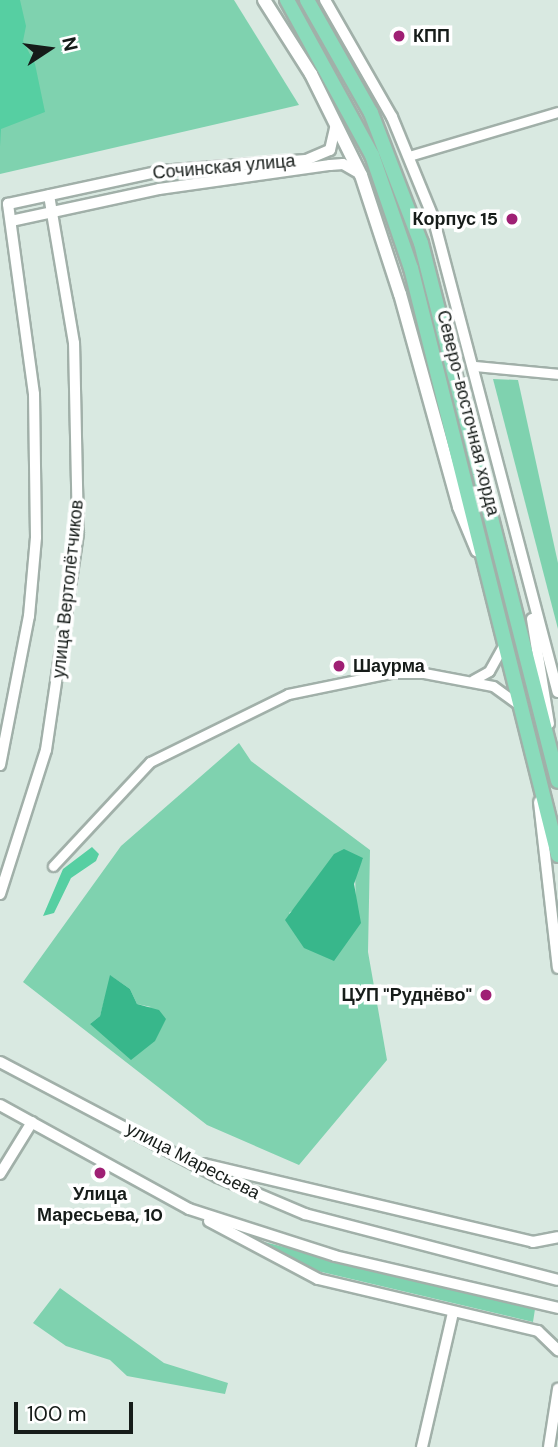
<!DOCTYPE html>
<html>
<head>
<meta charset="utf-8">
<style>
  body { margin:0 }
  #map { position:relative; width:558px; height:1447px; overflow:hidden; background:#d9e9e1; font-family:"DM Sans",sans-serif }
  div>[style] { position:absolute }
  .green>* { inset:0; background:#7fd2af }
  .forest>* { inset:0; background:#56cfa2 }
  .water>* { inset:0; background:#38b78b }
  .roads { filter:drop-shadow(2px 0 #a1b0a9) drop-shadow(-2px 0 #a1b0a9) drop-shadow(0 2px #a1b0a9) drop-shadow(0 -2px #a1b0a9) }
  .minor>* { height:9px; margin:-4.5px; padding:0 4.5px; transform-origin:4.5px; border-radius:4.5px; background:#fff }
  .tertiary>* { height:10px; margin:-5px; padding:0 5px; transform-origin:5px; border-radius:5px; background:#fff }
  .secondary>* { height:12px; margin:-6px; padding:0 6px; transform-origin:6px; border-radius:6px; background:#fff }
  .trunk>* { height:14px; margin:-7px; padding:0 7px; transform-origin:7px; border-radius:7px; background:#8adbbb }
  .dots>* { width:19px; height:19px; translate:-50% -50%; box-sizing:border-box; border:4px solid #fff; border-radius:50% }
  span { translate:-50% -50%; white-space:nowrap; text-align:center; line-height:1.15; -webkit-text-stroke:7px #fff; paint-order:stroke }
  .poi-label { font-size:18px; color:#161c19; font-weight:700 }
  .left { translate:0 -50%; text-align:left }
  .right { translate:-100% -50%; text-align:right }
  .street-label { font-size:18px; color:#161c19 }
  .north { position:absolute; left:14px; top:14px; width:70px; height:70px; -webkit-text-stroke:5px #fff; paint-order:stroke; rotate:77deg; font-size:19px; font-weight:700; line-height:28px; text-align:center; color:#161c19 }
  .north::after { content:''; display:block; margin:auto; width:24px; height:32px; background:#161c19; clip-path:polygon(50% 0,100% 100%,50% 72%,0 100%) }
  .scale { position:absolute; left:14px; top:1402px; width:119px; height:32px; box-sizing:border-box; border:4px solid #161c19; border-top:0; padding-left:9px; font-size:21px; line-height:24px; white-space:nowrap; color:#161c19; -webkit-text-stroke:5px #fff; paint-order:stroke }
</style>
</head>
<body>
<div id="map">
  <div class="green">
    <div style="clip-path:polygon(0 0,234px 0,299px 105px,0 174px)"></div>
    <div style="clip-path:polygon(493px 379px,518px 380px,558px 563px,558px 629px)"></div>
    <div style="clip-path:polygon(evenodd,239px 743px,251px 761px,370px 850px,368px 952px,387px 1060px,299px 1165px,207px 1125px,23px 982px,121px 846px,239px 743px,363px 859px,355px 870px,356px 912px,334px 960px,289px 913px,363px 859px,239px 743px,111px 976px,130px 989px,137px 1004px,151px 1007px,90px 1024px,100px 1016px,111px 976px)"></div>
    <div style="clip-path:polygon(252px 1239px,535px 1309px,533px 1322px,309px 1269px)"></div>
    <div style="clip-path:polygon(60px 1288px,164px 1363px,228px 1383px,225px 1394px,127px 1376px,110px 1360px,66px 1346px,33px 1323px)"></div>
  </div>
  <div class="forest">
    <div style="clip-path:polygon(0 0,20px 0,26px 26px,23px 41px,35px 64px,45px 112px,1px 129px,0 147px)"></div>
    <div style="clip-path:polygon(92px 847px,99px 854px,96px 861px,71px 878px,54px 913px,43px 916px,63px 869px)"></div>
  </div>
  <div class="water">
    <div style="clip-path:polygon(344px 849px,363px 858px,354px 884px,361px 923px,334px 961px,304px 948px,285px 920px,334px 854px)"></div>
    <div style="clip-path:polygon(110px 975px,130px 989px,137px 1004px,159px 1010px,166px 1019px,155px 1041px,131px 1060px,90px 1024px,100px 1016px)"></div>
  </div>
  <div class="roads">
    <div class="minor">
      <div style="left:409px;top:156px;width:155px;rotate:-16.5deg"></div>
      <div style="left:474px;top:366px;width:84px;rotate:5.4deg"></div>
      <div style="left:473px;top:680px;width:18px;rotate:-29deg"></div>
      <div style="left:489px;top:671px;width:31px;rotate:-61deg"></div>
      <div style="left:53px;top:866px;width:142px;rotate:-47deg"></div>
      <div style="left:150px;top:762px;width:154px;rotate:-26.2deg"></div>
      <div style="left:288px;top:694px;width:104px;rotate:-11.6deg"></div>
      <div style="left:390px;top:673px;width:34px"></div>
      <div style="left:424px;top:673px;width:70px;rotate:10.7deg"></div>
      <div style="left:493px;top:686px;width:32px;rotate:36deg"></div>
    </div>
    <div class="tertiary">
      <div style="left:325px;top:0;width:135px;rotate:60.2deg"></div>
      <div style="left:392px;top:117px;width:108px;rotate:67.7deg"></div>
      <div style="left:433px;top:217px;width:491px;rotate:75.3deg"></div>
      <div style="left:11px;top:221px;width:151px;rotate:-12.2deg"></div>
      <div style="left:159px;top:189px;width:173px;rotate:-8deg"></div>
      <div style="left:330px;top:165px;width:13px;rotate:-4deg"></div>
      <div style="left:343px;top:164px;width:20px;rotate:30deg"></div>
      <div style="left:532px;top:619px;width:106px;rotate:80.8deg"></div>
      <div style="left:0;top:765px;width:152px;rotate:-79deg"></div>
      <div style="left:29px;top:616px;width:79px;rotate:-84.9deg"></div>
      <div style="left:36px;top:537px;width:143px;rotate:-90.8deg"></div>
      <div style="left:34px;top:394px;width:192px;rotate:-97.8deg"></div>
      <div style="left:8px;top:204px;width:156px;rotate:-12.2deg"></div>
      <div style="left:160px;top:171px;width:146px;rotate:-4.3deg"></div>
      <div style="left:306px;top:160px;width:26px;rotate:-23deg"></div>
      <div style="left:330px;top:150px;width:26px;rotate:-77deg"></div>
      <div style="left:539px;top:802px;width:167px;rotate:83.5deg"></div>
      <div style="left:0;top:894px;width:151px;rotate:-72.3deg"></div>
      <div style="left:46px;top:750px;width:220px;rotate:-81.6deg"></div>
      <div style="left:78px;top:532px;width:189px;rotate:-91.2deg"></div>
      <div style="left:74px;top:343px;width:150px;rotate:-99.6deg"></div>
      <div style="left:0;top:1062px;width:246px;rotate:27.8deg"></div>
      <div style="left:218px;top:1177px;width:95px;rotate:23deg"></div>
      <div style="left:305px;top:1214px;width:261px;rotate:14.6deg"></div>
      <div style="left:0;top:1105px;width:216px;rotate:28.8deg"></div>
      <div style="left:189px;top:1209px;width:153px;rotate:17.8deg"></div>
      <div style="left:335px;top:1256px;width:229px;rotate:13.1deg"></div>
      <div style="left:204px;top:1164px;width:338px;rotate:13.3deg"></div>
      <div style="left:533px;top:1242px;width:25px;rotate:-11deg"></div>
      <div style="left:0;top:1174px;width:61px;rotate:-58.4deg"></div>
      <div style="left:209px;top:1221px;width:123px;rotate:28deg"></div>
      <div style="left:318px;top:1279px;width:226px;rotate:13.3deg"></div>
      <div style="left:538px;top:1331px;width:28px;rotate:44deg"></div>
      <div style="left:422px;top:1447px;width:138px;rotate:-77deg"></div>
      <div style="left:549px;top:1447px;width:59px;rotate:-81.2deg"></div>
    </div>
    <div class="secondary">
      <div style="left:264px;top:0;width:88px;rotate:57.6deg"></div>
      <div style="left:311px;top:74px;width:113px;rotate:63.7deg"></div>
      <div style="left:361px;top:175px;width:125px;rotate:71.9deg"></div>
      <div style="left:400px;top:294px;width:221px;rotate:74.5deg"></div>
      <div style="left:459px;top:507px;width:47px;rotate:67.3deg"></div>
    </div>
    <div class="trunk">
      <div style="left:287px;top:0;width:177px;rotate:61.3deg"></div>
      <div style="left:372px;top:155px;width:120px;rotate:71deg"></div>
      <div style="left:411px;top:268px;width:605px;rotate:75.94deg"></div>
      <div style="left:307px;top:0;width:130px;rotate:60.5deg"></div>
      <div style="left:371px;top:113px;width:139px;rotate:69deg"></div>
      <div style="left:421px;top:243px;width:555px;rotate:75.71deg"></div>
    </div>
  </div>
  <div class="dots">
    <div style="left:399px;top:36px;background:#9f2074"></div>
    <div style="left:512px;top:219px;background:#9f2074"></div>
    <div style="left:339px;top:666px;background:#9f2074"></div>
    <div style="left:486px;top:995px;background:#9f2074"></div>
    <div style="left:100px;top:1173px;background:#9f2074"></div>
  </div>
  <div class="poi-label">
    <span class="left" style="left:413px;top:36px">КПП</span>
    <span class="right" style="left:498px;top:219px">Корпус 15</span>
    <span class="left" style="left:353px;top:666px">Шаурма</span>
    <span class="right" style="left:472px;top:995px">ЦУП "Руднёво"</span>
    <span style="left:100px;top:1205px">Улица<br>Маресьева, 10</span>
  </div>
  <div class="street-label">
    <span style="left:224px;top:167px;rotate:-5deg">Сочинская улица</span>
    <span style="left:468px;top:413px;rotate:76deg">Северо-восточная хорда</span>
    <span style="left:68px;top:589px;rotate:-84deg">улица Вертолётчиков</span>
    <span style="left:193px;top:1161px;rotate:27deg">улица Маресьева</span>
  </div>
  <div class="north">N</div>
  <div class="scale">100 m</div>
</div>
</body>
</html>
